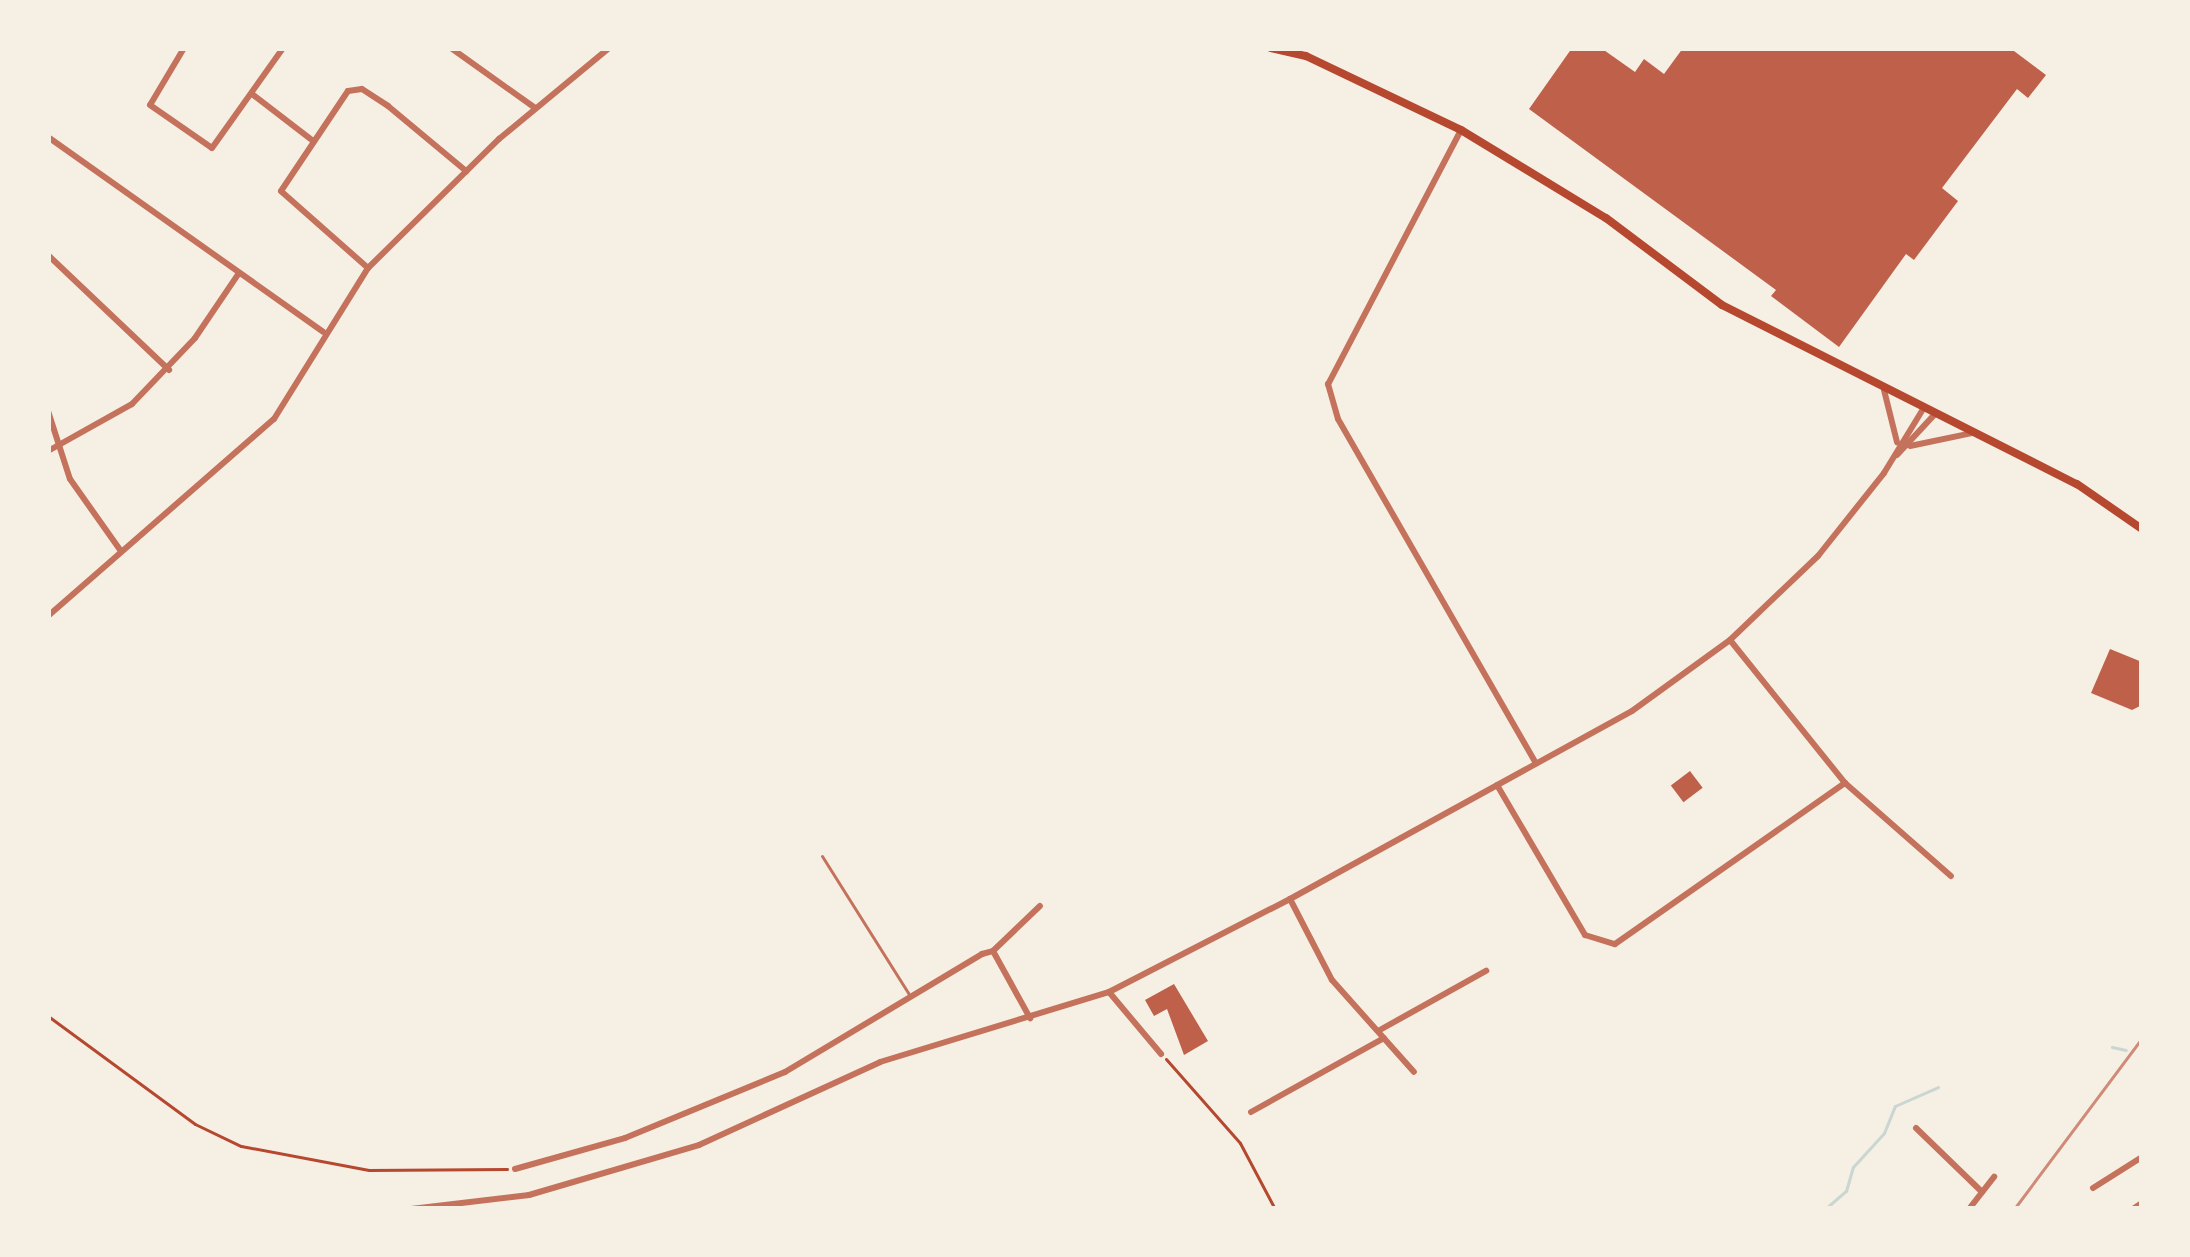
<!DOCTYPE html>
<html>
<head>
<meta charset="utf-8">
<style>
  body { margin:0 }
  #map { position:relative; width:2190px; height:1257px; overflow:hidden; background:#f6efe4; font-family:Helvetica,sans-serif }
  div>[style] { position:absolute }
  .stream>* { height:3px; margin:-1.5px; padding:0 1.5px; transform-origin:1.5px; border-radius:1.5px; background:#c9d6d2 }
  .building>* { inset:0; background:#bf614a; transform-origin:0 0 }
  .path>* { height:3px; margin:-1.5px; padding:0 1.5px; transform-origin:1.5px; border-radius:1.5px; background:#b5482f }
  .service>* { height:3px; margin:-1.5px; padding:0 1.5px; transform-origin:1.5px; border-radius:1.5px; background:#c5725c }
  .minor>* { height:6px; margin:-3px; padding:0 3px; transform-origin:3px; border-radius:3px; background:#c5725c }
  .tertiary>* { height:6px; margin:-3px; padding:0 3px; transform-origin:3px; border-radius:3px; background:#c5725c }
  .secondary>* { height:8px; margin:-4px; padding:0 4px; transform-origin:4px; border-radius:4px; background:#b5482f }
  .rail>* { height:3px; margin:-1.5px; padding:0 1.5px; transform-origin:1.5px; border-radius:1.5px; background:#cf8b77 }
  span { translate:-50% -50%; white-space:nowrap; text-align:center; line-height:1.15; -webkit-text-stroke:10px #f6efe4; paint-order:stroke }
  .frame { position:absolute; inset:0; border:51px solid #f6efe4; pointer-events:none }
</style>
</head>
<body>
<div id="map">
  <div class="stream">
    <div style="left:2112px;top:1047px;width:14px;rotate:12deg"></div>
    <div style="left:1825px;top:1209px;width:28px;rotate:-41deg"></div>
    <div style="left:1846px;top:1191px;width:25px;rotate:-74deg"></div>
    <div style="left:1853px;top:1167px;width:46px;rotate:-47.6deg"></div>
    <div style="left:1884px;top:1133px;width:29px;rotate:-68deg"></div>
    <div style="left:1895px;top:1106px;width:47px;rotate:-23.8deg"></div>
  </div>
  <div class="building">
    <div style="clip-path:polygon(1572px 48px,1601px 48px,1635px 72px,1644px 59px,1664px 74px,1683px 48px,2010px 48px,2046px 75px,2028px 98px,2017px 89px,1942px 188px,1958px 201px,1914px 260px,1906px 254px,1839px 347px,1771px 296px,1776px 290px,1529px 109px)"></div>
    <div style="clip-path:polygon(2110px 649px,2142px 662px,2142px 705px,2132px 710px,2091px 693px)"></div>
    <div style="left:1690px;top:771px;width:21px;height:24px;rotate:53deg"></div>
    <div style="clip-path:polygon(1174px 984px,1208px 1041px,1184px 1055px,1167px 1009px,1154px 1016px,1145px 1000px)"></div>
  </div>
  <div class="path">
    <div style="left:48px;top:1016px;width:182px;rotate:36.3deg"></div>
    <div style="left:195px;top:1124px;width:51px;rotate:25.6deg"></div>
    <div style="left:241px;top:1146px;width:130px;rotate:10.6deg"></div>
    <div style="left:369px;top:1170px;width:138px;rotate:-0.4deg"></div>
    <div style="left:1166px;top:1059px;width:112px;rotate:48.6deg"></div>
    <div style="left:1240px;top:1143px;width:75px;rotate:62.1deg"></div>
  </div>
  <div class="service">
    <div style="left:822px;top:856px;width:163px;rotate:57.8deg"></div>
  </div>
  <div class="minor">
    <div style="left:65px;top:48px;width:26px"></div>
    <div style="left:184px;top:48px;width:66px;rotate:120.8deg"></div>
    <div style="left:150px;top:105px;width:75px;rotate:34.7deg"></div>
    <div style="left:212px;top:148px;width:123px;rotate:-54.6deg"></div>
    <div style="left:451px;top:48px;width:103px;rotate:35.5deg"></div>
    <div style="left:252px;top:94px;width:77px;rotate:37.6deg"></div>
    <div style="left:1461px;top:130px;width:287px;rotate:117.6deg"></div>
    <div style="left:1328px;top:384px;width:36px;rotate:74deg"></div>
    <div style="left:1338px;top:419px;width:397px;rotate:60.1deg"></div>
    <div style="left:48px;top:137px;width:337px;rotate:35.3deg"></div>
    <div style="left:48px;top:255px;width:167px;rotate:43.5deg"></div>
    <div style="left:368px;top:268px;width:116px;rotate:-138.5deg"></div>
    <div style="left:281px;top:191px;width:120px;rotate:-56.2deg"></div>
    <div style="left:348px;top:91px;width:14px;rotate:-8deg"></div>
    <div style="left:362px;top:89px;width:31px;rotate:33deg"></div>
    <div style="left:388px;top:106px;width:102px;rotate:39.8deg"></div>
    <div style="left:48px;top:411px;width:71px;rotate:72.1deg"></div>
    <div style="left:70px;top:479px;width:87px;rotate:54.8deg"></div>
    <div style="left:48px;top:451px;width:96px;rotate:-29.2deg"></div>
    <div style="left:132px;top:404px;width:91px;rotate:-46.3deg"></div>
    <div style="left:195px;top:338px;width:78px;rotate:-55.9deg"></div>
    <div style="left:1730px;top:640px;width:184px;rotate:51.2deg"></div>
    <div style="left:1845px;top:783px;width:141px;rotate:41.3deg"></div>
    <div style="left:1497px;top:785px;width:174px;rotate:59.6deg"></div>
    <div style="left:1585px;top:935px;width:31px;rotate:17deg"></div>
    <div style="left:1615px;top:944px;width:281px;rotate:-35deg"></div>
    <div style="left:1290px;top:899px;width:91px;rotate:62.6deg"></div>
    <div style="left:1332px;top:980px;width:123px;rotate:48.3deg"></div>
    <div style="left:993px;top:951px;width:65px;rotate:-43.8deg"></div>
    <div style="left:1109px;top:992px;width:81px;rotate:50deg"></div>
    <div style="left:1378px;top:1031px;width:124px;rotate:-29.1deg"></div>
    <div style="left:1251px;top:1112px;width:152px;rotate:-29.1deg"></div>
    <div style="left:1916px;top:1128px;width:92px;rotate:44.1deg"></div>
    <div style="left:515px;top:1169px;width:114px;rotate:-15.7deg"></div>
    <div style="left:625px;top:1138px;width:173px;rotate:-22.4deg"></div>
    <div style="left:785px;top:1072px;width:230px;rotate:-30.9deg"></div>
    <div style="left:982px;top:954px;width:11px;rotate:-15deg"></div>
    <div style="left:993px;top:951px;width:77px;rotate:61.1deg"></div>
    <div style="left:2093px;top:1188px;width:58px;rotate:-32.3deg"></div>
    <div style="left:1969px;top:1209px;width:41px;rotate:-52deg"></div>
    <div style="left:2133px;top:1209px;width:11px;rotate:-34deg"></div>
  </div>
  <div class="tertiary">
    <div style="left:1884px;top:390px;width:54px;rotate:76deg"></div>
    <div style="left:1910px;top:446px;width:63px;rotate:-11.8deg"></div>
    <div style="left:1897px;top:455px;width:54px;rotate:-47.2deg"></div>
    <div style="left:48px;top:616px;width:300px;rotate:-41.1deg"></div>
    <div style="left:274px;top:419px;width:178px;rotate:-58.1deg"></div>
    <div style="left:368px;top:268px;width:184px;rotate:-44.6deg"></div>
    <div style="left:499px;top:139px;width:143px;rotate:-39.6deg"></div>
    <div style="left:411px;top:1209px;width:119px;rotate:-6.8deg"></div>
    <div style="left:529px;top:1195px;width:177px;rotate:-16.4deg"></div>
    <div style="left:699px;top:1145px;width:199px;rotate:-24.6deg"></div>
    <div style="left:880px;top:1062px;width:239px;rotate:-17deg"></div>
    <div style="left:1109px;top:992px;width:203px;rotate:-27.2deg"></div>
    <div style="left:1290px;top:899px;width:390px;rotate:-28.8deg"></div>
    <div style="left:1632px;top:711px;width:121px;rotate:-35.9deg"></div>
    <div style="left:1730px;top:640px;width:122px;rotate:-43.7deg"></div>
    <div style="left:1818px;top:556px;width:106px;rotate:-51.5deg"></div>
    <div style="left:1884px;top:473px;width:75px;rotate:-58.6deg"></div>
  </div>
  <div class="secondary">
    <div style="left:1271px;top:48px;width:36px;rotate:13deg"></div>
    <div style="left:1306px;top:56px;width:172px;rotate:25.5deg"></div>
    <div style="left:1461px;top:130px;width:170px;rotate:31.3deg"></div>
    <div style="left:1606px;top:218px;width:145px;rotate:36.9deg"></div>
    <div style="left:1722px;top:305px;width:398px;rotate:26.8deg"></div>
    <div style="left:2077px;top:484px;width:79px;rotate:34.7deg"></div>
  </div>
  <div class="rail">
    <div style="left:2014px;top:1209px;width:214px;rotate:-53.2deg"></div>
  </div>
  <div class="frame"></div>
</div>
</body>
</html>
